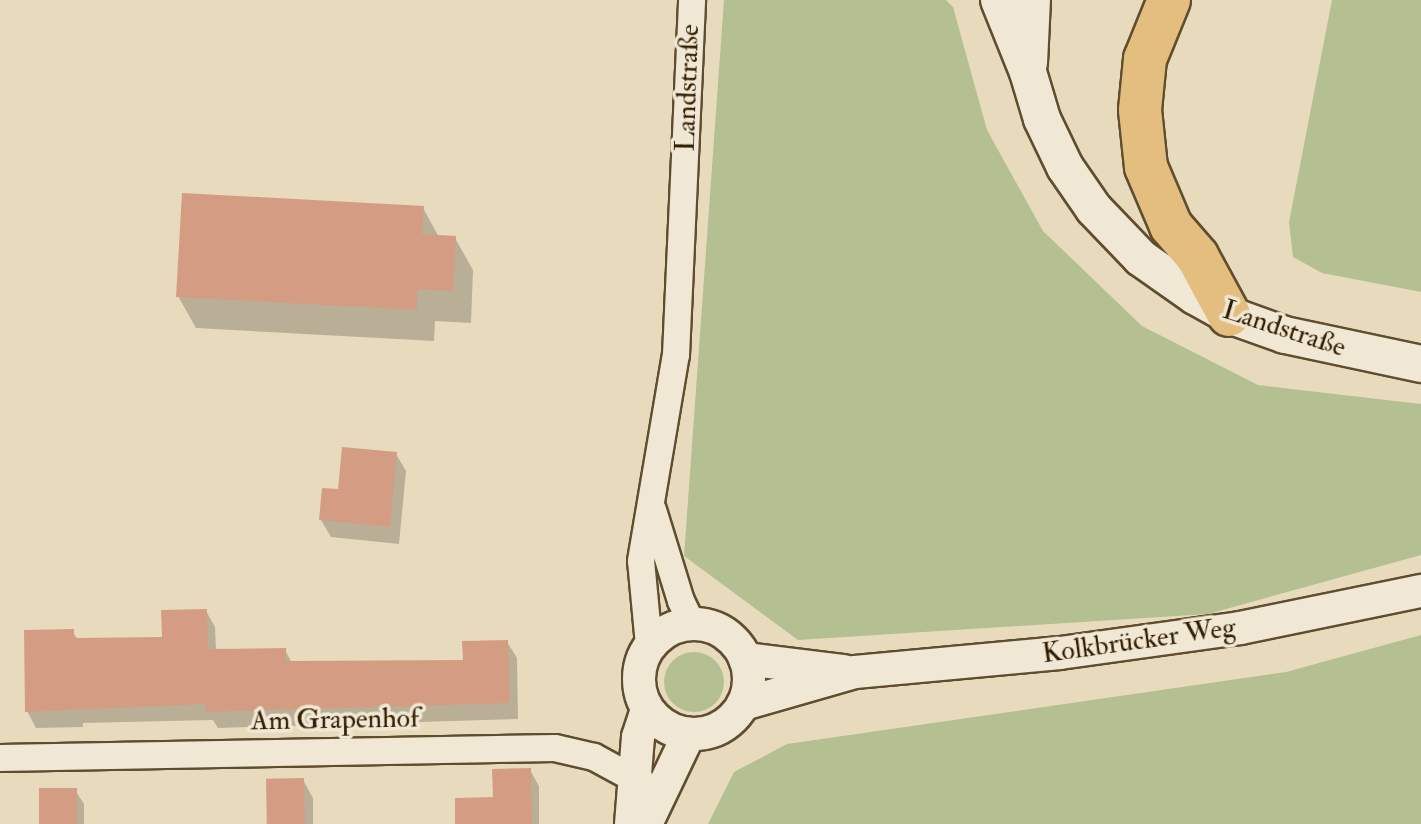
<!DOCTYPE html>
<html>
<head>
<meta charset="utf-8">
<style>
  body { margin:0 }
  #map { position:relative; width:1421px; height:824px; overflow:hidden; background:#e8dbbd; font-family:"IM FELL Double Pica",serif }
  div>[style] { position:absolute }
  .green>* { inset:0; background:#b4c092 }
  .round { border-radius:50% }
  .shadow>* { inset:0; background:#0003 }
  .building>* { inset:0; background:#d59c84; transform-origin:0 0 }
  .roads { filter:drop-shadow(2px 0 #604d2f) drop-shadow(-2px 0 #604d2f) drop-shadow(0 2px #604d2f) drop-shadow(0 -2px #604d2f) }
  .minor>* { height:26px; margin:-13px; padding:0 13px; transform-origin:13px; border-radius:13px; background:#f0e8d4 }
  .tertiary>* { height:32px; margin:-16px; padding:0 16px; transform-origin:16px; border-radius:16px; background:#f0e8d4 }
  .tertiary>.ring { margin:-16px; padding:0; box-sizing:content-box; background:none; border:32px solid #f0e8d4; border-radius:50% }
  .secondary>* { height:36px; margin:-18px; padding:0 18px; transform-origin:18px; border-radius:18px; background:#f0e8d4 }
  .primary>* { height:42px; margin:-21px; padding:0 21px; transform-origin:21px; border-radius:21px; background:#e4be7e }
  span { translate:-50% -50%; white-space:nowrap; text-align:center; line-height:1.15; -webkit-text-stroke:7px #f0e8d4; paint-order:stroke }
  .street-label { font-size:28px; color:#331e00 }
</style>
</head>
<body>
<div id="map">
  <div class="green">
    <div style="clip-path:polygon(724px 0,946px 0,953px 7px,987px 130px,1043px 231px,1142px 326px,1258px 385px,1421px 404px,1421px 555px,1208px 614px,798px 640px,684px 556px)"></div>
    <div style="clip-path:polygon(1332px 0,1421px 0,1421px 292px,1322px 273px,1293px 257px,1289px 222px)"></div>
    <div style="clip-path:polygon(1421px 635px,1421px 824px,708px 824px,734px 772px,787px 744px,1286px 672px)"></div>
    <div class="round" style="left:664px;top:652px;width:60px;height:60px"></div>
  </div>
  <div class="shadow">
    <div style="clip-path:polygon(423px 208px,439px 237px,455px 238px,473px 270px,471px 323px,435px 321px,434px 341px,196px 328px,178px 296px)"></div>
    <div style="clip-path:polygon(396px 454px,406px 471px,399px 544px,331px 537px,321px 520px,339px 492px)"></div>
    <div style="clip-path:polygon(206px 611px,215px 627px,216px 651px,285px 650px,292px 663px,465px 662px,507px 642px,517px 658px,518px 719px,218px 728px,213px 720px,83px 723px,83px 727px,36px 728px,27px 711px,72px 631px,78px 640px,164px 639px)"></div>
    <div style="clip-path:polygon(530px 770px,539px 786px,539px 824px,457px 824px)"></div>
    <div style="clip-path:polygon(303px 780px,313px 798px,313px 824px,269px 824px)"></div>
    <div style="clip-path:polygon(75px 790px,84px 804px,84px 824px,42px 824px)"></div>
  </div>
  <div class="building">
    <div style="clip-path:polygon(182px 193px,424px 206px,422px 234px,456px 236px,453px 291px,417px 289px,417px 310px,176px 297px)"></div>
    <div style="clip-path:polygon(342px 447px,397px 452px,390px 527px,319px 520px,322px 488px,338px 489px)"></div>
    <div style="clip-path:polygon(207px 609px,208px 649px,286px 648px,286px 661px,463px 660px,462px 641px,508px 640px,510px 703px,206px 712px,206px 704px,25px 712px,24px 630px,74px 629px,74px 638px,162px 637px,161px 610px)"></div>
    <div style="clip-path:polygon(531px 768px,532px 824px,455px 824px,455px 798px,493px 797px,492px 769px)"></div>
    <div style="left:304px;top:778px;width:46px;height:38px;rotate:89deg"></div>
    <div style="left:77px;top:788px;width:36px;height:38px;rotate:90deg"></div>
  </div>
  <div class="roads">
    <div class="minor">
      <div style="left:653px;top:510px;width:95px;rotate:72.9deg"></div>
      <div style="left:681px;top:601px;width:25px;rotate:64deg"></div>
      <div style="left:649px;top:645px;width:84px;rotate:-95.4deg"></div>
      <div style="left:641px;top:561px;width:209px;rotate:-80.4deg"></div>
      <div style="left:676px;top:355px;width:355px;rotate:-87.4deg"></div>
      <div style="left:0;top:758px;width:555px;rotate:-1.03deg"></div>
      <div style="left:555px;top:748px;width:40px;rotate:13deg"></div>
      <div style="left:594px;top:757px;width:65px;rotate:28.5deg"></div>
    </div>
    <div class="tertiary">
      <div class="ring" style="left:639px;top:624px;width:78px;height:78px"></div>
      <div style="left:745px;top:659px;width:100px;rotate:6.9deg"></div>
      <div style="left:743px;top:704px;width:116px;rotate:-15.9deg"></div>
      <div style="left:855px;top:672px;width:206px;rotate:-5.3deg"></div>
      <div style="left:1060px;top:653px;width:182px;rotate:-7.9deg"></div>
      <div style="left:1240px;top:628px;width:185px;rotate:-11.6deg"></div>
      <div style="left:631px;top:824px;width:87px;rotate:-85.4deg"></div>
      <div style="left:638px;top:737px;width:28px;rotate:-72deg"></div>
      <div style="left:646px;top:824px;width:100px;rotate:-64.5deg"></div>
    </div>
    <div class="secondary">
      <div style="left:999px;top:0;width:78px;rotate:68.1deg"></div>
      <div style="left:1028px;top:72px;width:49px;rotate:73.4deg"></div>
      <div style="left:1042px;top:119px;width:53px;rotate:64.4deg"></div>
      <div style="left:1065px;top:167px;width:51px;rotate:55.4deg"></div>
      <div style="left:1094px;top:209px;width:68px;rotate:46.2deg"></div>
      <div style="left:1141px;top:258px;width:66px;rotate:35.1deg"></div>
      <div style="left:1195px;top:296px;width:39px;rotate:29deg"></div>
      <div style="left:1229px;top:315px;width:59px;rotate:19.7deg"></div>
      <div style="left:1285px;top:335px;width:139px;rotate:12deg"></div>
      <div style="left:1029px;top:63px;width:63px;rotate:-87.3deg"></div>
    </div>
    <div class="primary">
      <div style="left:1169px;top:0;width:64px;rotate:112.1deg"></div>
      <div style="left:1145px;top:59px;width:51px;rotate:95.6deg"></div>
      <div style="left:1140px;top:110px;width:57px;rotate:84deg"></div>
      <div style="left:1146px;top:167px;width:64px;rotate:67deg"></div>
      <div style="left:1171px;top:226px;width:40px;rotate:49deg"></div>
      <div style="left:1197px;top:256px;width:67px;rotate:61.5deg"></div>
    </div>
  </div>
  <div class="street-label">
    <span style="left:688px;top:88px;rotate:-88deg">Landstraße</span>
    <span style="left:1284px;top:329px;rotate:18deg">Landstraße</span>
    <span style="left:1139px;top:641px;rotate:-8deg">Kolkbrücker Weg</span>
    <span style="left:335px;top:720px;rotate:-1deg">Am Grapenhof</span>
  </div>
</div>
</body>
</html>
